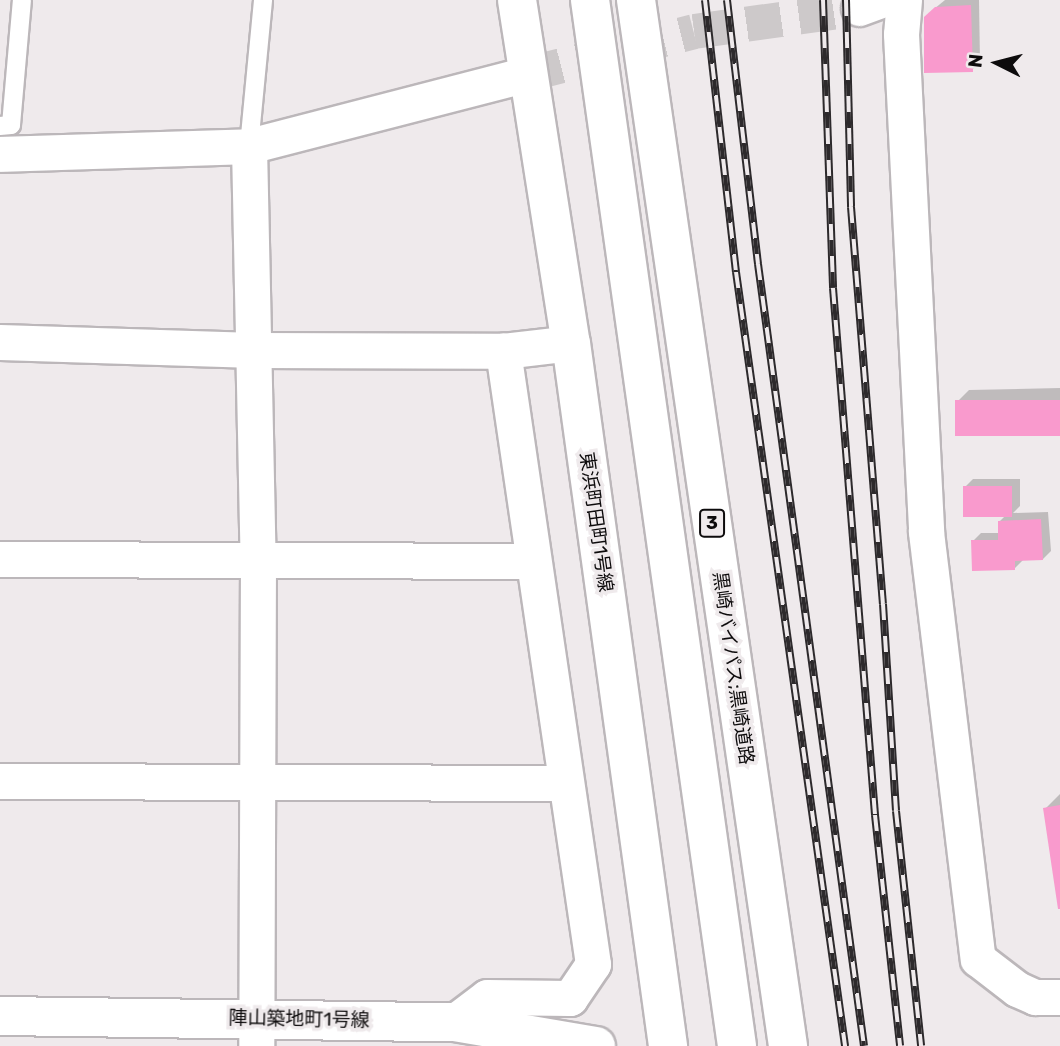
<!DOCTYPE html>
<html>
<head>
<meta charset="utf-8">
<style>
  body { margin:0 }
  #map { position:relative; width:1060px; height:1046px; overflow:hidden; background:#efeaec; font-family:Rubik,"Noto Sans JP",sans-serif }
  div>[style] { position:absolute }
  .shadow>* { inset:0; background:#0003 }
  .building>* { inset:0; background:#f99acd; transform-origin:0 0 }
  .street-tunnel>* { height:35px; margin-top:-17.5px; transform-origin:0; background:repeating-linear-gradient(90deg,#cdc9ca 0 35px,transparent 0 53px) }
  .roads { filter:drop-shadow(2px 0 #bcb7ba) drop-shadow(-2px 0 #bcb7ba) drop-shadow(0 2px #bcb7ba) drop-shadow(0 -2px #bcb7ba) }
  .lane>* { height:18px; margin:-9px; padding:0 9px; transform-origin:9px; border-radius:9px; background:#fff }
  .street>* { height:35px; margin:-17.5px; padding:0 17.5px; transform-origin:17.5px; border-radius:17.5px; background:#fff }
  .secondary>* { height:38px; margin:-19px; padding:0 19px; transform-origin:19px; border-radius:19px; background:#fff }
  .rail>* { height:8px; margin-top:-4px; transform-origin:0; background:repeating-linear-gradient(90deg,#efeaec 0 16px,#2d2a2c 0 32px); box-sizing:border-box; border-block:2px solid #2d2a2c }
  .bridges { filter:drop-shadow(2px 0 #bcb7ba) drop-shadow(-2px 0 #bcb7ba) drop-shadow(0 2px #bcb7ba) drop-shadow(0 -2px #bcb7ba) }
  .highway-bridge>* { height:38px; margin:-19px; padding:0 19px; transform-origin:19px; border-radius:19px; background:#fff }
  span { translate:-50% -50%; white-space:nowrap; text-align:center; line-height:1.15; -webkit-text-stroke:7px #efeaec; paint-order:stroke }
  .shield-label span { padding:2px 5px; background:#efeaec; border:2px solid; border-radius:5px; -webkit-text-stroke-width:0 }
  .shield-label { font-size:18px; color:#0d0b0c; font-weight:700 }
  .street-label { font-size:19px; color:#0d0b0c }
  .north { position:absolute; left:962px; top:28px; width:70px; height:70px; -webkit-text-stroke:5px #efeaec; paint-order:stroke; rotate:276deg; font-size:19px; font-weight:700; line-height:28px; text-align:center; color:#0d0b0c }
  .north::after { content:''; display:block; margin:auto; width:24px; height:32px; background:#0d0b0c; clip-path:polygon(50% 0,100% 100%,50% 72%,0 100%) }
</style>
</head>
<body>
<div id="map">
  <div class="shadow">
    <div style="clip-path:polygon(945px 0,979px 0,980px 62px,972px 70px,934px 9px)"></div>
    <div style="clip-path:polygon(1060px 388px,1060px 434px,957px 402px,969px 390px)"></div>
    <div style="clip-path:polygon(973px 479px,1020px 479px,1020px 506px,1013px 513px,1048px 512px,1051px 551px,1043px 559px,1023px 560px,1015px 568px,973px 541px,981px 533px,999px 533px,1000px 521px,1007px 514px,965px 487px)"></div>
    <div style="clip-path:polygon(1060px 794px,1060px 907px,1045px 809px)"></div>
  </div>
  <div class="building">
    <div style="clip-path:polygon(971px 5px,973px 72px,924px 73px,924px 17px,935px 7px)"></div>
    <div style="left:1060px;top:400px;width:36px;height:105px;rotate:90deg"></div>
    <div style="left:963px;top:486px;width:49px;height:31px"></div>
    <div style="clip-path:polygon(1041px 519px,1043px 560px,1015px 561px,1015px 570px,972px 571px,971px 540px,998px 540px,998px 521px)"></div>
    <div style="clip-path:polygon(1060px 805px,1060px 909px,1058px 909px,1043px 808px)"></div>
  </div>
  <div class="street-tunnel">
    <div style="left:527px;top:74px;width:172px;rotate:-14.4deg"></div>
    <div style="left:694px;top:31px;width:167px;rotate:-7.9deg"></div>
  </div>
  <div class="roads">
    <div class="lane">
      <div style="left:0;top:126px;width:11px;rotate:-5deg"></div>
      <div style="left:11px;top:125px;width:125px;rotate:-85deg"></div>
      <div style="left:249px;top:146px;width:147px;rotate:-84.5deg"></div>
    </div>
    <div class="street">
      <div style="left:904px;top:0;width:34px;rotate:95deg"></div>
      <div style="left:901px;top:34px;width:499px;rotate:87.1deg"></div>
      <div style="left:926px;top:532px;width:430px;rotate:83.1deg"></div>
      <div style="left:978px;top:959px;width:49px;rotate:37.6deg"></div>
      <div style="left:1017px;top:989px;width:20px;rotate:24deg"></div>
      <div style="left:1035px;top:997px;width:25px"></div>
      <div style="left:859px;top:8px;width:23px;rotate:-20deg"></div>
      <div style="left:249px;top:146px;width:414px;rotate:88.8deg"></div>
      <div style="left:258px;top:560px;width:486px;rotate:90.2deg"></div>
      <div style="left:0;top:154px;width:249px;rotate:-1.8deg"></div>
      <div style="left:249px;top:146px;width:287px;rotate:-14.5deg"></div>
      <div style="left:0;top:342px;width:255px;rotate:1.8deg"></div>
      <div style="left:255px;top:350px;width:248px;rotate:0.2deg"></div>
      <div style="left:503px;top:351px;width:68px;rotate:-6.7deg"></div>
      <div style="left:0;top:559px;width:533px;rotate:0.21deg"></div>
      <div style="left:0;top:781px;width:565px;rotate:0.2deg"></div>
      <div style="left:454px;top:1022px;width:41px;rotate:-37.1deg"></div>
      <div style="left:487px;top:997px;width:83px;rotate:0.7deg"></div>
      <div style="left:570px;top:998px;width:41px;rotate:-55.9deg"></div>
      <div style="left:593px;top:964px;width:620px;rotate:-98.35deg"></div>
    </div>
    <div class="secondary">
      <div style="left:517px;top:0;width:347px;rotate:81.1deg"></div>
      <div style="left:571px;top:343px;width:710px;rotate:82.14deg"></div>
      <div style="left:0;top:1016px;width:454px;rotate:0.8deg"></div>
      <div style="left:454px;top:1022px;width:144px;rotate:9.6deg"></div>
    </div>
  </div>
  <div class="rail">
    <div style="left:705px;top:0;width:274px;rotate:83.5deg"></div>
    <div style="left:736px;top:272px;width:782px;rotate:81.98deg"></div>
    <div style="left:727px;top:0;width:266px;rotate:83.3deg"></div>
    <div style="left:758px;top:264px;width:789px;rotate:82.28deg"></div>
    <div style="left:823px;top:0;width:288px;rotate:88deg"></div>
    <div style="left:833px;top:288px;width:529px;rotate:85.44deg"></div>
    <div style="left:875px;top:815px;width:232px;rotate:83.8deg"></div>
    <div style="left:846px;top:0;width:207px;rotate:88.6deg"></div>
    <div style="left:851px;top:207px;width:398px;rotate:85.4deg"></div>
    <div style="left:883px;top:604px;width:207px;rotate:86.4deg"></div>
    <div style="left:896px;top:811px;width:236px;rotate:83.9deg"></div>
  </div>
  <div class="bridges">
    <div class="highway-bridge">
      <div style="left:590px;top:0;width:1056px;rotate:82deg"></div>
      <div style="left:636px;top:0;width:1057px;rotate:81.73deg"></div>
    </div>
  </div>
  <div class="shield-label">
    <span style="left:712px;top:523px">3</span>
  </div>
  <div class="street-label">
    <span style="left:596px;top:522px;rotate:82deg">東浜町田町1号線</span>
    <span style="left:733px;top:668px;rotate:82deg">黒崎バイパス;黒崎道路</span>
    <span style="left:299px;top:1019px;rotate:1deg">陣山築地町1号線</span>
  </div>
  <div class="north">N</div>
</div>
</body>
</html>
